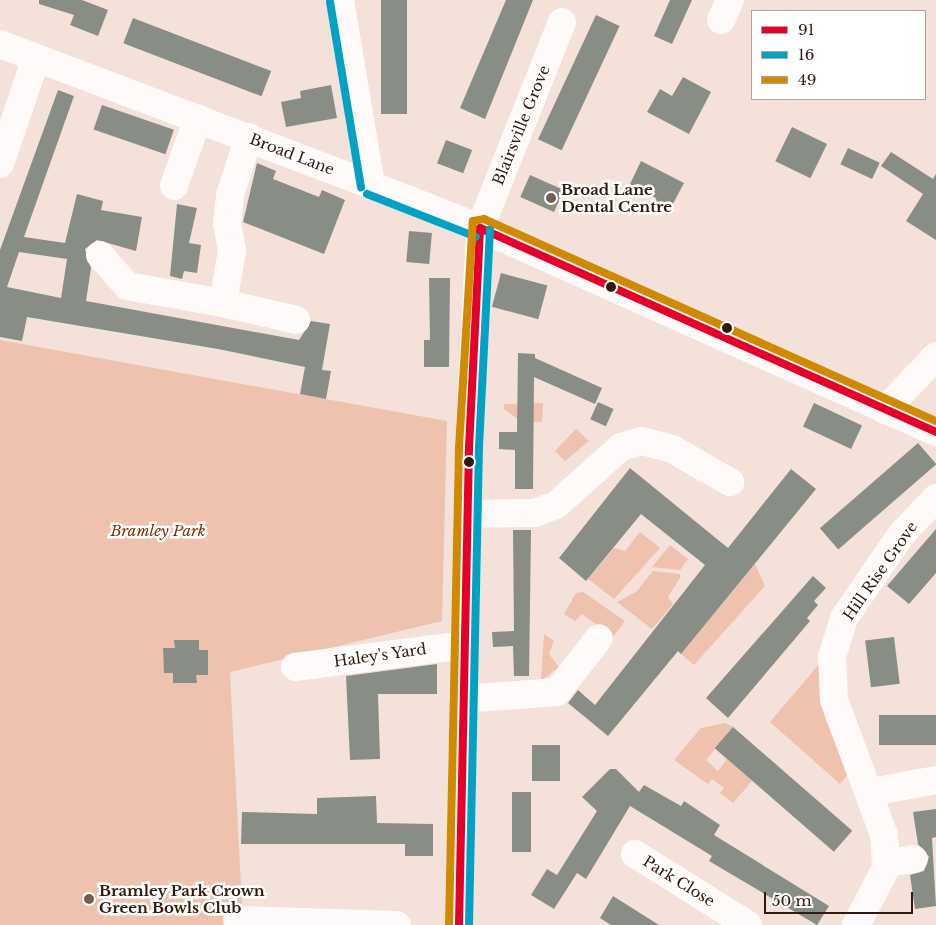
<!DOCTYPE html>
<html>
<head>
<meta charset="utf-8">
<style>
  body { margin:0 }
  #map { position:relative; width:936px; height:925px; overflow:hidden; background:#f4e1d9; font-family:"Libre Baskerville",serif }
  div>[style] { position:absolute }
  .green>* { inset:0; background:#efc2ae }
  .building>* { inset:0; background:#888e86; transform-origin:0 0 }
  .minor>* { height:28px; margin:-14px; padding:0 14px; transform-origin:14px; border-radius:14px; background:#fdfaf9 }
  .major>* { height:28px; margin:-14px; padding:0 14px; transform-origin:14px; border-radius:14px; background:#fdfaf9 }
  .bus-1>* { height:8px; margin:-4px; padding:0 4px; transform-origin:4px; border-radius:4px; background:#e4002b }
  .bus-2>* { height:8px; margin:-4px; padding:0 4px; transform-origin:4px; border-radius:4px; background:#03a2c4 }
  .bus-3>* { height:8px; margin:-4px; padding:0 4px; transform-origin:4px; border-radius:4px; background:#d08a02 }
  .dots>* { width:14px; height:14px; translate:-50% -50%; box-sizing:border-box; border:2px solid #fff; border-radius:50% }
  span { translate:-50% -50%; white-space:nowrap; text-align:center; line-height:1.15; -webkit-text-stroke:5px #fff; paint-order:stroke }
  .street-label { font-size:15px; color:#351809 }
  .poi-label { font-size:15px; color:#351809; font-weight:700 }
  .left { translate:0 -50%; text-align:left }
  .park-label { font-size:15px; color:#7d3000; font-style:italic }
  .legend { position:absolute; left:751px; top:10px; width:175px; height:90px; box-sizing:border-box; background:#fff; border:1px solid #aea39d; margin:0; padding:6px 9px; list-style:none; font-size:15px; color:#351809 }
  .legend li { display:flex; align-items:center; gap:10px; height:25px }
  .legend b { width:25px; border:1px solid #aea39d }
  .scale { position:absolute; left:764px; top:892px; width:149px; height:22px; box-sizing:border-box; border:2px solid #351809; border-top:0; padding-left:6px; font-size:15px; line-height:18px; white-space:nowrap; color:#351809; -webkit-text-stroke:4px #fff; paint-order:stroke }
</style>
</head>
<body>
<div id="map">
  <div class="green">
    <div style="clip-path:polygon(0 340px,447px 421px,442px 621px,230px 672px,243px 925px,0 925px)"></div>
    <div style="clip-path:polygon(543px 403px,542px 422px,521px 422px,504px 409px,504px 404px)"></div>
    <div style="clip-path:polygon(576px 429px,589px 441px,565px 461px,555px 451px)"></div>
    <div style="clip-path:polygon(640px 532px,660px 548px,614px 599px,588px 579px,614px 548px,625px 551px)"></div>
    <div style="clip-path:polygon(670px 545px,688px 559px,680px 570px,652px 567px)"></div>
    <div style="clip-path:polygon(755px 564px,765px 586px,694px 665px,681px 654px)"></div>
    <div style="clip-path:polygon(653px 571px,680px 574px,680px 578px,668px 597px,673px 604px,652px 629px,617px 602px,636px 592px)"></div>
    <div style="clip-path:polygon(583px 592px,625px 621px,613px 637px,582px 614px,575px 621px,564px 614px,576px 593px)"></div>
    <div style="clip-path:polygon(544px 634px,554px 641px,549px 654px,559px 667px,541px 681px)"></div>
    <div style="clip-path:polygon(820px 663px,825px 718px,848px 774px,840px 784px,770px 722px)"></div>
    <div style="clip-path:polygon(725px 723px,733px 727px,706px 760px,718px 771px,727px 759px,752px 781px,733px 803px,720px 793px,724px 788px,712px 779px,708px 784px,674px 760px,701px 728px)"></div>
  </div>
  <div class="building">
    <div style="clip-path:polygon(39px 0,82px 0,108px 10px,98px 36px,70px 25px,74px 15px,39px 4px)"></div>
    <div style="left:381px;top:0;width:26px;height:114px"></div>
    <div style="clip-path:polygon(506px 0,533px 0,485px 119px,460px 108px)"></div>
    <div style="clip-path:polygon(670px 0,692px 0,672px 44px,654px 36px)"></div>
    <div style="left:596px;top:15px;width:26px;height:137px;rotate:25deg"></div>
    <div style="left:133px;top:18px;width:148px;height:27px;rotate:21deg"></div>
    <div style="clip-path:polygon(683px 77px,711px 92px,689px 134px,647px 112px,660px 89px,672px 96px)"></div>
    <div style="clip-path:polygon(331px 85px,337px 118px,286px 127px,281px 102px,301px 98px,300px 91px)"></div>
    <div style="clip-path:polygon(evenodd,58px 90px,74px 96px,24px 237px,65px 243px,77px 194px,103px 201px,101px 210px,142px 217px,136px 251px,97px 240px,85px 249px,91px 268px,86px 301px,299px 340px,311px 321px,330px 324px,322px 370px,331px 371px,326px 399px,300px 394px,305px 367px,218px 349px,27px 317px,22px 341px,0 337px,0 250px,58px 90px,19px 252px,67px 259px,61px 298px,7px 287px,19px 252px)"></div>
    <div style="left:102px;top:105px;width:76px;height:26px;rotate:19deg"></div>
    <div style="left:792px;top:127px;width:39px;height:38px;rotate:26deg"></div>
    <div style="left:446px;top:140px;width:28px;height:25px;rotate:21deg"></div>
    <div style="left:848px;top:148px;width:35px;height:18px;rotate:25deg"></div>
    <div style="clip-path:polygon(891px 152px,933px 179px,936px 174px,936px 240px,906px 221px,923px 194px,881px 166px)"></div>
    <div style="clip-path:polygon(641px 161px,684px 183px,667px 215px,652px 207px,656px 198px,630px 184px)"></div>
    <div style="clip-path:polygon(257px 163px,276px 171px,273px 179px,319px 197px,322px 190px,345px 200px,324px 254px,243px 222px)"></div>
    <div style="left:530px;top:175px;width:37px;height:24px;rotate:24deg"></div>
    <div style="clip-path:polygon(177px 204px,197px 208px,189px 243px,201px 245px,197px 273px,184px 271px,182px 279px,170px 276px)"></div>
    <div style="left:409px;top:231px;width:23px;height:31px;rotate:5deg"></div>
    <div style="left:501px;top:273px;width:48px;height:35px;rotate:15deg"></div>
    <div style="clip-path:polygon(429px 278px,450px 278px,449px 367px,424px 367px,424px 340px,430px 340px)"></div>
    <div style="clip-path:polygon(518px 353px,535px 354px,535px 358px,602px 388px,595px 404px,534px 377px,533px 489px,515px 489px,515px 450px,499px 449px,499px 432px,517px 432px)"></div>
    <div style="left:598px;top:402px;width:17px;height:19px;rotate:24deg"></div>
    <div style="left:814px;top:403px;width:53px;height:26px;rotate:25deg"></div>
    <div style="left:918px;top:443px;width:28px;height:130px;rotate:49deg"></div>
    <div style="clip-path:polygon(630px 468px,728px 548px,791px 469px,816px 489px,681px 654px,678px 651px,608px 736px,568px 703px,578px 690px,595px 705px,705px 565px,641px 514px,586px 581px,559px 558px)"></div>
    <div style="clip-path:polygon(936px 529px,936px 573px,909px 604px,887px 586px)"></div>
    <div style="clip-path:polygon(513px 530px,531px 530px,529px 676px,514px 676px,513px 646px,493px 647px,492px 632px,514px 631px)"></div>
    <div style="clip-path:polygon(813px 576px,826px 588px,814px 601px,818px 605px,807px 618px,810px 621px,728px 718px,706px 698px)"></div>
    <div style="left:894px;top:637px;width:47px;height:29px;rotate:83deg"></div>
    <div style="clip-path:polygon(174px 640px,199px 640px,199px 650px,208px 650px,208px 675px,196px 675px,197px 683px,173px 683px,173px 673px,164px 673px,163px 648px,175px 648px)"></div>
    <div style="clip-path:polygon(437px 664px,437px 694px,378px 694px,380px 759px,350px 760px,346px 676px)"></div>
    <div style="left:936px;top:715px;width:30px;height:57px;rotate:90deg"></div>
    <div style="left:733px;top:727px;width:158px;height:28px;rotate:41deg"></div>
    <div style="left:532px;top:745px;width:28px;height:36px"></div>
    <div style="clip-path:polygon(610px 769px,616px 769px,639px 792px,644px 785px,681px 806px,684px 801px,720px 825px,714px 835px,829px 906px,817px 925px,709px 861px,712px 856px,630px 806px,586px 879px,577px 873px,554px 909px,531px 895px,547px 869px,557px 875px,597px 811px,582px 797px)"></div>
    <div style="left:512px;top:792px;width:19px;height:60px"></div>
    <div style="clip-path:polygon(376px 796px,377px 823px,433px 824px,433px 856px,405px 856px,405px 844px,241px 844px,242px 812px,317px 814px,317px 798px)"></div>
    <div style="clip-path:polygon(936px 809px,936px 837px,932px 838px,936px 906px,915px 909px,910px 875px,924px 871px,929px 857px,918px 844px,913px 812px)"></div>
    <div style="clip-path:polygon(613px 896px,659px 925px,611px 925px,600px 918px)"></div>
  </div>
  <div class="minor">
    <div style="left:721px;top:20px;width:22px;rotate:-66deg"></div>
    <div style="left:562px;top:22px;width:222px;rotate:111.7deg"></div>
    <div style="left:480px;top:228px;width:500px;rotate:24.1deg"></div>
    <div style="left:0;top:44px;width:397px;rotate:20.8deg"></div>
    <div style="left:0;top:164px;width:112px;rotate:-71.2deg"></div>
    <div style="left:174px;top:186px;width:72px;rotate:-70.6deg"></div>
    <div style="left:100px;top:255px;width:41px;rotate:48.9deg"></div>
    <div style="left:127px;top:286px;width:97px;rotate:10deg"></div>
    <div style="left:223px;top:303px;width:53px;rotate:-80.2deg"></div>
    <div style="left:232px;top:251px;width:27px;rotate:-100deg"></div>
    <div style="left:227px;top:224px;width:29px;rotate:-84deg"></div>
    <div style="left:230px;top:195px;width:61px;rotate:-71.9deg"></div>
    <div style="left:223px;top:303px;width:75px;rotate:13.1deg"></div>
    <div style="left:885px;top:410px;width:74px;rotate:-46.6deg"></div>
    <div style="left:467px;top:514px;width:67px;rotate:-0.9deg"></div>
    <div style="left:534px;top:513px;width:23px;rotate:-20deg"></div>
    <div style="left:556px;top:505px;width:87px;rotate:-41.7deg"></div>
    <div style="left:621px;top:447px;width:22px;rotate:-16deg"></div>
    <div style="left:642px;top:441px;width:31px;rotate:15deg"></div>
    <div style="left:672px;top:449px;width:67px;rotate:29.6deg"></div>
    <div style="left:295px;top:667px;width:170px;rotate:-7.4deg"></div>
    <div style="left:463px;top:699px;width:94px;rotate:-4.3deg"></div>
    <div style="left:557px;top:692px;width:68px;rotate:-52.1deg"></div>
    <div style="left:871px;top:792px;width:66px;rotate:-10.5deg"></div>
    <div style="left:635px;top:854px;width:133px;rotate:32.1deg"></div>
    <div style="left:886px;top:863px;width:28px;rotate:-8deg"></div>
    <div style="left:237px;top:920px;width:160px;rotate:1.8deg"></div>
    <div style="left:856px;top:925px;width:64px;rotate:-62.2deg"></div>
    <div style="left:886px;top:868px;width:33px;rotate:-93deg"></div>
    <div style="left:884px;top:835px;width:144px;rotate:-110.3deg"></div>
    <div style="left:834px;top:700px;width:43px;rotate:-92.7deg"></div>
    <div style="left:832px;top:657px;width:41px;rotate:-72.9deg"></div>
    <div style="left:844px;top:618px;width:101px;rotate:-55.5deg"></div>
    <div style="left:901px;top:535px;width:51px;rotate:-46.6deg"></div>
  </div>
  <div class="major">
    <div style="left:340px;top:0;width:188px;rotate:80.5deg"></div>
    <div style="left:371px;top:185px;width:117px;rotate:21.5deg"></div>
    <div style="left:480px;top:228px;width:219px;rotate:92.9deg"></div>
    <div style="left:469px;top:447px;width:478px;rotate:91.2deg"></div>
  </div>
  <div class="bus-1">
    <div style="left:480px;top:228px;width:500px;rotate:24.1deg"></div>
    <div style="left:459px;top:925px;width:478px;rotate:-88.8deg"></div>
    <div style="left:469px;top:447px;width:219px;rotate:-87.1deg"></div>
  </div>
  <div class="bus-2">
    <div style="left:330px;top:2px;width:188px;rotate:80.5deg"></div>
    <div style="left:367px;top:194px;width:117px;rotate:21.5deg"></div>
    <div style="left:469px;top:925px;width:478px;rotate:-88.8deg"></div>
    <div style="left:479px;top:447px;width:218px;rotate:-87.1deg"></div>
  </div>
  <div class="bus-3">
    <div style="left:449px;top:925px;width:478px;rotate:-88.8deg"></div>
    <div style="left:459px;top:447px;width:226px;rotate:-86.5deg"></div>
    <div style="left:473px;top:221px;width:11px;rotate:-10deg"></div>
    <div style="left:484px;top:219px;width:495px;rotate:24.1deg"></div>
  </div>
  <div class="dots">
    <div style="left:551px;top:198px;background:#785e52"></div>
    <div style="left:611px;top:287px;background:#351809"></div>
    <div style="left:727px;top:328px;background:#351809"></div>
    <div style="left:469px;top:462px;background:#351809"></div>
    <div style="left:89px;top:899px;background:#785e52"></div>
  </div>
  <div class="street-label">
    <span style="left:521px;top:125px;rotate:-68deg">Blairsville Grove</span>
    <span style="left:292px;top:154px;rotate:21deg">Broad Lane</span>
    <span style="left:880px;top:571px;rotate:-55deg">Hill Rise Grove</span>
    <span style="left:380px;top:655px;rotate:-8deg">Haley's Yard</span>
    <span style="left:679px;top:881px;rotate:32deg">Park Close</span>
  </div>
  <div class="poi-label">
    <span class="left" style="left:561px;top:198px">Broad Lane<br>Dental Centre</span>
    <span class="left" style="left:99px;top:899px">Bramley Park Crown<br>Green Bowls Club</span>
  </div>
  <div class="park-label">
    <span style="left:158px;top:531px">Bramley Park</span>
  </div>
  <ul class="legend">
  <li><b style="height:6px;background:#e4002b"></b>91</li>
  <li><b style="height:6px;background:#03a2c4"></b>16</li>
  <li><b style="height:6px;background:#d08a02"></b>49</li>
  </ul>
  <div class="scale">50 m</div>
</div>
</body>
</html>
